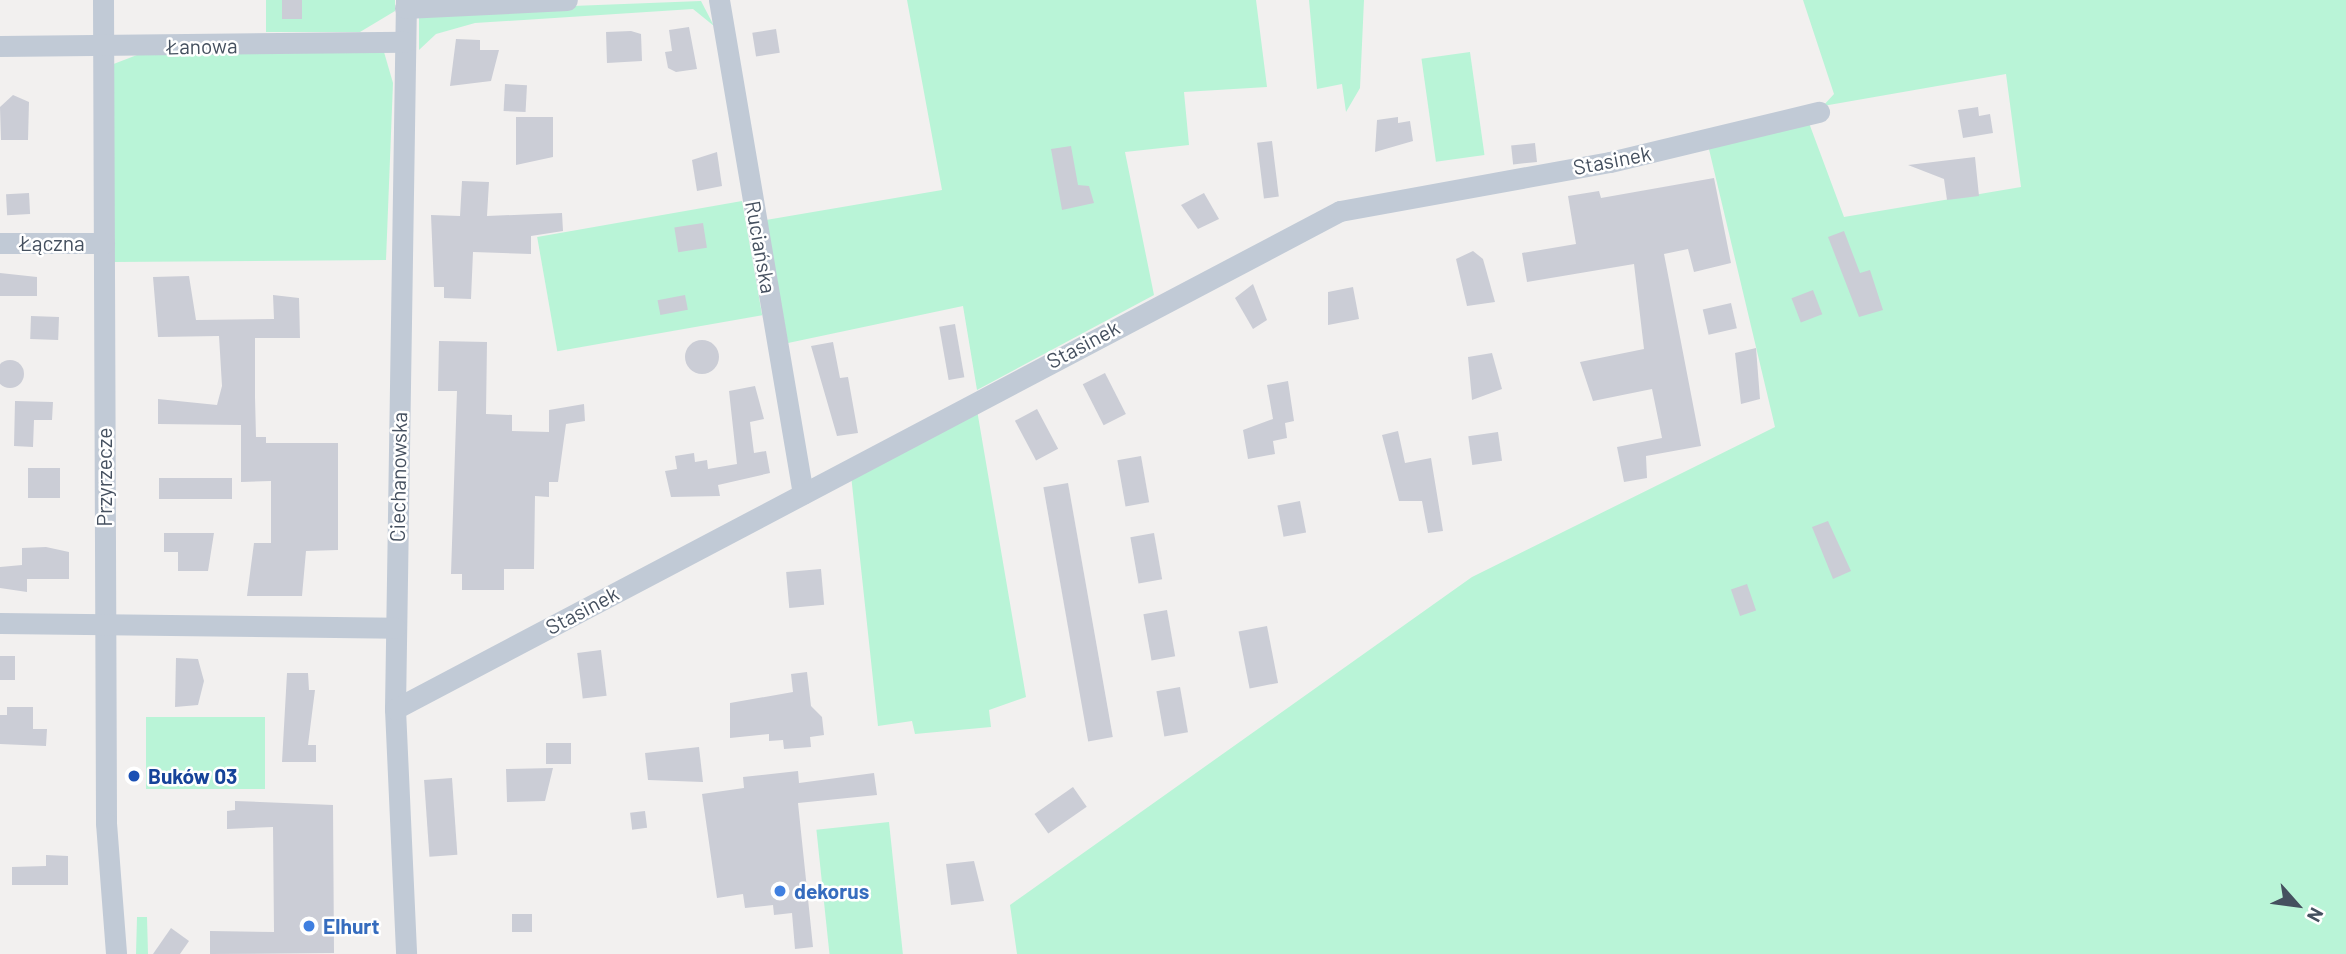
<!DOCTYPE html>
<html>
<head>
<meta charset="utf-8">
<style>
  body { margin:0 }
  #map { position:relative; width:2346px; height:954px; overflow:hidden; background:#f2f0ef; font-family:Barlow,sans-serif }
  div>[style] { position:absolute }
  .green>* { inset:0; background:#b9f4d7; transform-origin:0 0 }
  .building>* { inset:0; background:#cbcdd6; transform-origin:0 0 }
  .round { border-radius:50% }
  .street>* { height:21px; margin:-10.5px; padding:0 10.5px; transform-origin:10.5px; border-radius:10.5px; background:#c1cad6 }
  .dots>* { width:19px; height:19px; translate:-50% -50%; box-sizing:border-box; border:4px solid #fff; border-radius:50% }
  span { translate:-50% -50%; white-space:nowrap; text-align:center; line-height:1.15; -webkit-text-stroke:5px #fff; paint-order:stroke }
  .street-label { font-size:21px; color:#45505f }
  .transit-label { font-size:21px; color:#164399; font-weight:700 }
  .left { translate:0 -50%; text-align:left }
  .shop-label { font-size:21px; color:#366cbe; font-weight:700 }
  .north { position:absolute; left:2262px; top:870px; width:70px; height:70px; -webkit-text-stroke:5px #fff; paint-order:stroke; rotate:118deg; font-size:19px; font-weight:700; line-height:28px; text-align:center; color:#45505f }
  .north::after { content:''; display:block; margin:auto; width:24px; height:32px; background:#45505f; clip-path:polygon(50% 0,100% 100%,50% 72%,0 100%) }
</style>
</head>
<body>
<div id="map">
  <div class="green">
    <div style="clip-path:polygon(266px 0,395px 0,395px 11px,360px 32px,266px 32px)"></div>
    <div style="clip-path:polygon(907px 0,1256px 0,1267px 87px,1184px 92px,1189px 145px,1125px 152px,1154px 295px,977px 390px,963px 306px,788px 343px,766px 220px,942px 190px)"></div>
    <div style="clip-path:polygon(1309px 0,1364px 0,1360px 88px,1346px 112px,1342px 84px,1317px 89px)"></div>
    <div style="clip-path:polygon(1803px 0,2346px 0,2346px 954px,1017px 954px,1010px 905px,1472px 577px,1775px 427px,1708px 145px,1809px 123px,1844px 217px,2021px 187px,2006px 74px,1823px 106px,1834px 94px)"></div>
    <div style="clip-path:polygon(701px 1px,714px 26px,693px 9px,475px 23px,436px 34px,419px 50px,419px 12px)"></div>
    <div style="clip-path:polygon(384px 52px,393px 83px,386px 260px,114px 262px,111px 65px,137px 55px)"></div>
    <div style="left:1470px;top:52px;width:104px;height:49px;rotate:82deg"></div>
    <div style="left:742px;top:201px;width:116px;height:208px;rotate:80deg"></div>
    <div style="clip-path:polygon(977px 410px,1026px 697px,989px 710px,991px 727px,915px 734px,912px 721px,878px 726px,851px 475px)"></div>
    <div style="left:146px;top:717px;width:119px;height:72px"></div>
    <div style="left:889px;top:822px;width:133px;height:73px;rotate:84deg"></div>
    <div style="clip-path:polygon(137px 917px,147px 917px,148px 954px,136px 954px)"></div>
  </div>
  <div class="building">
    <div style="left:282px;top:0;width:20px;height:19px"></div>
    <div style="clip-path:polygon(689px 27px,697px 69px,676px 72px,668px 68px,665px 52px,672px 51px,669px 30px)"></div>
    <div style="left:776px;top:29px;width:24px;height:24px;rotate:81deg"></div>
    <div style="clip-path:polygon(631px 31px,641px 34px,642px 61px,607px 63px,606px 32px)"></div>
    <div style="clip-path:polygon(456px 39px,480px 40px,480px 50px,499px 50px,491px 81px,450px 86px)"></div>
    <div style="left:505px;top:84px;width:22px;height:27px;rotate:3deg"></div>
    <div style="clip-path:polygon(13px 95px,29px 102px,28px 140px,1px 140px,0 107px)"></div>
    <div style="clip-path:polygon(1978px 107px,1979px 116px,1990px 114px,1993px 133px,1963px 138px,1958px 110px)"></div>
    <div style="clip-path:polygon(516px 117px,553px 117px,553px 157px,516px 165px)"></div>
    <div style="clip-path:polygon(1398px 117px,1398px 123px,1410px 121px,1413px 141px,1375px 152px,1377px 120px)"></div>
    <div style="left:1272px;top:141px;width:56px;height:15px;rotate:83deg"></div>
    <div style="left:1535px;top:143px;width:19px;height:24px;rotate:84deg"></div>
    <div style="clip-path:polygon(1071px 146px,1078px 185px,1089px 186px,1094px 203px,1062px 210px,1051px 149px)"></div>
    <div style="clip-path:polygon(717px 152px,722px 186px,697px 191px,692px 160px)"></div>
    <div style="clip-path:polygon(1975px 157px,1979px 196px,1947px 200px,1944px 179px,1908px 165px)"></div>
    <div style="clip-path:polygon(1714px 178px,1731px 263px,1694px 272px,1688px 249px,1664px 254px,1701px 446px,1646px 456px,1647px 478px,1624px 482px,1617px 447px,1662px 438px,1652px 389px,1593px 401px,1580px 362px,1644px 349px,1634px 264px,1527px 282px,1522px 253px,1576px 244px,1568px 196px,1599px 191px,1601px 198px)"></div>
    <div style="clip-path:polygon(462px 181px,489px 182px,487px 216px,562px 213px,563px 231px,531px 236px,531px 254px,473px 252px,471px 299px,444px 298px,444px 287px,434px 287px,431px 215px,460px 216px)"></div>
    <div style="left:29px;top:193px;width:21px;height:23px;rotate:87deg"></div>
    <div style="clip-path:polygon(1204px 193px,1219px 219px,1198px 229px,1181px 205px)"></div>
    <div style="left:703px;top:223px;width:25px;height:29px;rotate:81deg"></div>
    <div style="clip-path:polygon(1844px 231px,1860px 273px,1870px 270px,1883px 310px,1859px 317px,1828px 237px)"></div>
    <div style="clip-path:polygon(1473px 251px,1483px 259px,1495px 302px,1467px 306px,1456px 259px)"></div>
    <div style="clip-path:polygon(0 273px,37px 277px,37px 296px,0 296px)"></div>
    <div style="clip-path:polygon(189px 276px,196px 320px,274px 319px,273px 295px,299px 298px,300px 338px,255px 338px,255px 397px,256px 437px,266px 437px,266px 443px,338px 443px,338px 550px,306px 551px,302px 596px,247px 596px,254px 543px,271px 543px,271px 481px,241px 482px,241px 425px,158px 424px,158px 399px,217px 405px,222px 386px,219px 336px,158px 337px,153px 277px)"></div>
    <div style="clip-path:polygon(1253px 284px,1267px 320px,1253px 329px,1235px 298px)"></div>
    <div style="clip-path:polygon(1353px 287px,1359px 319px,1328px 325px,1328px 292px)"></div>
    <div style="left:1813px;top:290px;width:26px;height:23px;rotate:69deg"></div>
    <div style="left:685px;top:295px;width:15px;height:28px;rotate:79deg"></div>
    <div style="left:1731px;top:303px;width:26px;height:29px;rotate:77deg"></div>
    <div style="left:31px;top:316px;width:28px;height:23px;rotate:2deg"></div>
    <div style="left:955px;top:324px;width:54px;height:16px;rotate:80deg"></div>
    <div class="round" style="left:685px;top:340px;width:34px;height:34px"></div>
    <div style="clip-path:polygon(439px 341px,487px 342px,486px 414px,512px 415px,512px 431px,549px 432px,549px 410px,584px 404px,585px 421px,566px 424px,558px 482px,549px 482px,549px 497px,535px 496px,534px 569px,504px 569px,504px 590px,462px 590px,462px 574px,451px 574px,457px 391px,438px 391px)"></div>
    <div style="clip-path:polygon(833px 342px,840px 378px,848px 377px,858px 433px,837px 436px,811px 346px)"></div>
    <div style="clip-path:polygon(1756px 348px,1760px 399px,1741px 404px,1735px 353px)"></div>
    <div style="clip-path:polygon(1492px 353px,1502px 389px,1472px 400px,1468px 357px)"></div>
    <div class="round" style="left:-4px;top:360px;width:28px;height:28px"></div>
    <div style="left:1105px;top:373px;width:46px;height:25px;rotate:63deg"></div>
    <div style="clip-path:polygon(1288px 381px,1294px 421px,1285px 423px,1287px 438px,1273px 441px,1275px 454px,1248px 459px,1243px 430px,1273px 419px,1267px 385px)"></div>
    <div style="clip-path:polygon(755px 386px,764px 419px,750px 422px,754px 453px,766px 451px,770px 473px,718px 485px,720px 496px,671px 497px,665px 471px,677px 469px,675px 456px,694px 453px,695px 462px,707px 460px,708px 469px,737px 464px,729px 391px)"></div>
    <div style="clip-path:polygon(15px 401px,53px 402px,52px 420px,34px 420px,33px 447px,14px 446px)"></div>
    <div style="left:1037px;top:409px;width:45px;height:25px;rotate:62deg"></div>
    <div style="clip-path:polygon(1398px 431px,1405px 463px,1431px 458px,1443px 531px,1428px 533px,1422px 501px,1399px 501px,1382px 435px)"></div>
    <div style="left:1498px;top:432px;width:29px;height:30px;rotate:82deg"></div>
    <div style="left:1141px;top:456px;width:47px;height:24px;rotate:80deg"></div>
    <div style="left:60px;top:468px;width:30px;height:32px;rotate:90deg"></div>
    <div style="left:232px;top:478px;width:21px;height:73px;rotate:90deg"></div>
    <div style="left:1068px;top:483px;width:258px;height:25px;rotate:80deg"></div>
    <div style="left:1300px;top:501px;width:32px;height:23px;rotate:79deg"></div>
    <div style="clip-path:polygon(1828px 521px,1851px 571px,1833px 579px,1812px 527px)"></div>
    <div style="clip-path:polygon(164px 533px,214px 533px,208px 571px,178px 571px,178px 552px,164px 552px)"></div>
    <div style="left:1154px;top:533px;width:47px;height:24px;rotate:80deg"></div>
    <div style="clip-path:polygon(46px 547px,69px 552px,69px 579px,27px 579px,27px 592px,0 588px,0 567px,22px 565px,22px 548px)"></div>
    <div style="left:821px;top:569px;width:36px;height:35px;rotate:85deg"></div>
    <div style="left:1747px;top:584px;width:28px;height:17px;rotate:71deg"></div>
    <div style="left:1167px;top:610px;width:47px;height:24px;rotate:80deg"></div>
    <div style="left:1267px;top:626px;width:58px;height:29px;rotate:79deg"></div>
    <div style="left:601px;top:650px;width:46px;height:24px;rotate:83deg"></div>
    <div style="left:0;top:656px;width:15px;height:24px"></div>
    <div style="clip-path:polygon(176px 658px,198px 659px,204px 681px,198px 705px,175px 707px)"></div>
    <div style="clip-path:polygon(807px 672px,811px 706px,822px 717px,824px 735px,810px 737px,811px 747px,784px 749px,783px 740px,769px 741px,769px 734px,730px 738px,730px 703px,793px 692px,791px 674px)"></div>
    <div style="clip-path:polygon(287px 673px,308px 673px,309px 690px,315px 690px,308px 745px,316px 745px,316px 762px,282px 762px)"></div>
    <div style="left:1180px;top:687px;width:46px;height:24px;rotate:80deg"></div>
    <div style="clip-path:polygon(7px 707px,33px 707px,33px 729px,47px 729px,46px 746px,0 744px,0 715px,7px 715px)"></div>
    <div style="left:546px;top:743px;width:25px;height:21px"></div>
    <div style="clip-path:polygon(699px 747px,703px 782px,648px 780px,645px 753px)"></div>
    <div style="clip-path:polygon(553px 768px,545px 801px,507px 802px,506px 769px)"></div>
    <div style="clip-path:polygon(798px 771px,799px 783px,874px 773px,877px 795px,798px 803px,813px 947px,795px 949px,792px 913px,774px 915px,773px 905px,745px 908px,743px 894px,717px 898px,702px 794px,744px 788px,743px 777px)"></div>
    <div style="left:452px;top:778px;width:77px;height:28px;rotate:86deg"></div>
    <div style="left:1073px;top:787px;width:24px;height:47px;rotate:55deg"></div>
    <div style="clip-path:polygon(235px 801px,333px 805px,334px 953px,210px 954px,210px 931px,274px 932px,273px 827px,227px 829px,227px 811px,235px 810px)"></div>
    <div style="left:645px;top:811px;width:17px;height:15px;rotate:83deg"></div>
    <div style="clip-path:polygon(46px 855px,68px 856px,68px 885px,12px 885px,12px 867px,46px 866px)"></div>
    <div style="clip-path:polygon(974px 861px,984px 901px,951px 905px,946px 864px)"></div>
    <div style="left:512px;top:914px;width:20px;height:18px"></div>
    <div style="clip-path:polygon(171px 928px,189px 941px,180px 954px,153px 954px)"></div>
  </div>
  <div class="street">
    <div style="left:103px;top:0;width:823px;rotate:89.79deg"></div>
    <div style="left:106px;top:823px;width:131px;rotate:85.6deg"></div>
    <div style="left:406px;top:0;width:709px;rotate:90.89deg"></div>
    <div style="left:395px;top:709px;width:245px;rotate:87.4deg"></div>
    <div style="left:719px;top:0;width:501px;rotate:80.35deg"></div>
    <div style="left:405px;top:8px;width:162px;rotate:-2.8deg"></div>
    <div style="left:0;top:46px;width:405px;rotate:-0.6deg"></div>
    <div style="left:0;top:243px;width:104px"></div>
    <div style="left:0;top:623px;width:395px;rotate:0.7deg"></div>
    <div style="left:395px;top:709px;width:1068px;rotate:-27.79deg"></div>
    <div style="left:1340px;top:211px;width:274px;rotate:-10.3deg"></div>
    <div style="left:1610px;top:162px;width:215px;rotate:-13.5deg"></div>
  </div>
  <div class="dots">
    <div style="left:134px;top:776px;background:#1a4fb4"></div>
    <div style="left:780px;top:891px;background:#3f7fe0"></div>
    <div style="left:309px;top:926px;background:#3f7fe0"></div>
  </div>
  <div class="street-label">
    <span style="left:202px;top:46px;rotate:-1deg">Łanowa</span>
    <span style="left:1612px;top:160px;rotate:-11deg">Stasinek</span>
    <span style="left:52px;top:243px">Łączna</span>
    <span style="left:761px;top:247px;rotate:80deg">Ruciańska</span>
    <span style="left:1083px;top:344px;rotate:-28deg">Stasinek</span>
    <span style="left:104px;top:477px;rotate:-90deg">Przyrzecze</span>
    <span style="left:398px;top:477px;rotate:-89deg">Ciechanowska</span>
    <span style="left:582px;top:610px;rotate:-28deg">Stasinek</span>
  </div>
  <div class="transit-label">
    <span class="left" style="left:148px;top:776px">Buków 03</span>
  </div>
  <div class="shop-label">
    <span class="left" style="left:794px;top:891px">dekorus</span>
    <span class="left" style="left:323px;top:926px">Elhurt</span>
  </div>
  <div class="north">N</div>
</div>
</body>
</html>
